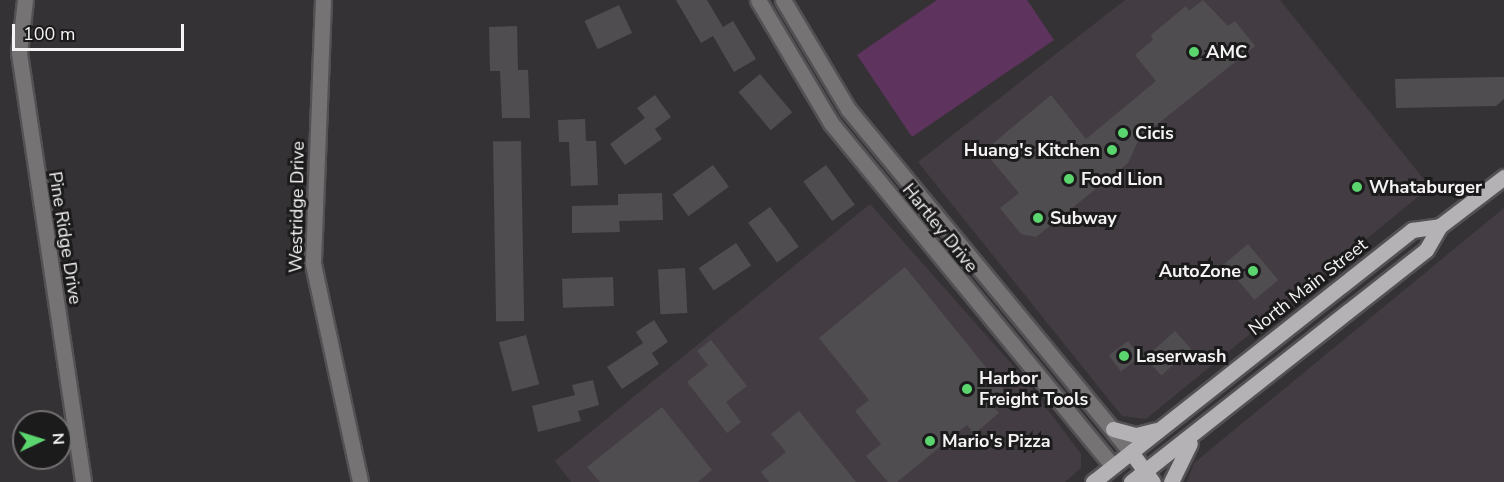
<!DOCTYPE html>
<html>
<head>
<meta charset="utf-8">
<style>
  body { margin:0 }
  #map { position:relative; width:1504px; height:482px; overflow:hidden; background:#353235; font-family:"Nunito Sans",sans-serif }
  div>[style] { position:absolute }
  .built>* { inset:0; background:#443c43 }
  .green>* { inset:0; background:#5e345e }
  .building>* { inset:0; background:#504d50; transform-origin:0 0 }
  .roads { filter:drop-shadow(2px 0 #545154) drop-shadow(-2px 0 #545154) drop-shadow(0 2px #545154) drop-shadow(0 -2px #545154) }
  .minor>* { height:15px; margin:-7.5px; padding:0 7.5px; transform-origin:7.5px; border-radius:7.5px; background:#757374 }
  .major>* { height:15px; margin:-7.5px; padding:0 7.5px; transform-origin:7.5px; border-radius:7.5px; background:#b5b2b5 }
  .dots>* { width:16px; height:16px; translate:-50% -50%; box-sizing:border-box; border:3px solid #1c1b1c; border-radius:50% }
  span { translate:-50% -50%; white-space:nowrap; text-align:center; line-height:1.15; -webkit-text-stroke:6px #1c1b1c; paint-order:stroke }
  .poi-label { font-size:18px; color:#f5f3f4; font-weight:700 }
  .left { translate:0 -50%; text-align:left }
  .right { translate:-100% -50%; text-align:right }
  .street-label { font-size:18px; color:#f5f3f4 }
  .north { position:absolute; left:12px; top:410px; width:60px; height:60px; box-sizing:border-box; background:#1c1b1c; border:2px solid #737172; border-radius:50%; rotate:86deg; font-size:16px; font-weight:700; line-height:24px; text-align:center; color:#f5f3f4 }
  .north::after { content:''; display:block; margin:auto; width:21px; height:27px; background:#5bd56e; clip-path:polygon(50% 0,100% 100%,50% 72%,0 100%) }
  .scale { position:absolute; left:12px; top:24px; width:172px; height:27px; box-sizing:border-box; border:3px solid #f5f3f4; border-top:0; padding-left:8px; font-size:18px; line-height:21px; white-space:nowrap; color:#f5f3f4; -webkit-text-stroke:4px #1c1b1c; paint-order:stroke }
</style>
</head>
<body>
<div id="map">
  <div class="built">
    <div style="clip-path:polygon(1125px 0,1280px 0,1430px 187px,1146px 419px,1122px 416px,918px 162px)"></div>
    <div style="clip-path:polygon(870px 204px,1023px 377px,1081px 454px,1081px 468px,1065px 482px,571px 482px,555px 461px)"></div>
    <div style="clip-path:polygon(1504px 208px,1504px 482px,1187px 482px,1194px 463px)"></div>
  </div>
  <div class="green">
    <div style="clip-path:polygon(937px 0,1027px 0,1054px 40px,912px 137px,857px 55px)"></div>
  </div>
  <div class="building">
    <div style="clip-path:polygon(676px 0,707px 0,723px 27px,733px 21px,756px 59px,734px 72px,713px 36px,701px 43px)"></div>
    <div style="clip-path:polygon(1203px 0,1228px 26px,1235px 21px,1255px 46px,1139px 139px,1128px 163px,1036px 237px,1021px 234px,1000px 208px,1019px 193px,984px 151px,1051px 95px,1086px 139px,1156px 81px,1135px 55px,1153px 40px,1151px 35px,1186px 6px,1189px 11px)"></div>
    <div style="left:619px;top:5px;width:31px;height:38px;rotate:65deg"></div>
    <div style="clip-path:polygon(517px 26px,518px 70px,528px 70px,530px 118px,502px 118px,500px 71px,490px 71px,489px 27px)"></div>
    <div style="left:760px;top:74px;width:50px;height:28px;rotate:50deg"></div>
    <div style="clip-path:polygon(1504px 77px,1504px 99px,1496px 106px,1396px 108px,1395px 79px)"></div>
    <div style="clip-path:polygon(655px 95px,671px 117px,655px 129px,662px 139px,625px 165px,610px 144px,645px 118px,637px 108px)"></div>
    <div style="clip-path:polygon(585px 119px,586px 141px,596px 141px,598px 185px,571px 186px,569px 142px,559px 142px,558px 120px)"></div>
    <div style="left:521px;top:141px;width:180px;height:28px;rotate:89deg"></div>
    <div style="left:713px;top:165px;width:27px;height:50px;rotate:54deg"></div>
    <div style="left:826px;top:165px;width:49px;height:28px;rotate:54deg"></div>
    <div style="clip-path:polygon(662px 193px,663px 220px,619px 221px,620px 232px,572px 233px,572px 206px,618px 205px,618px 194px)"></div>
    <div style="left:770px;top:207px;width:49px;height:27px;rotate:54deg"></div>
    <div style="left:736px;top:243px;width:27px;height:45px;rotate:56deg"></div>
    <div style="left:1248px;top:244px;width:47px;height:31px;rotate:50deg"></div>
    <div style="clip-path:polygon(905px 267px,1005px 391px,990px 403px,999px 413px,974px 434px,967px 425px,897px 482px,888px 482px,866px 456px,881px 444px,855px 411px,869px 400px,819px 338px)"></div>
    <div style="left:685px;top:268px;width:45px;height:27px;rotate:87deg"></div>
    <div style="left:613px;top:277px;width:29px;height:51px;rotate:88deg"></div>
    <div style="clip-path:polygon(654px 320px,668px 342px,652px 353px,659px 364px,622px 389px,607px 367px,643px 343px,636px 332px)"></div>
    <div style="left:1175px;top:331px;width:24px;height:40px;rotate:48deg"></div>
    <div style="left:526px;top:335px;width:51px;height:28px;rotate:75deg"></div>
    <div style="clip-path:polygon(711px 340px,747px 386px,726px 402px,741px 422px,727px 433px,687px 382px,708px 365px,697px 351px)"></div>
    <div style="left:1128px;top:341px;width:20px;height:24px;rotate:53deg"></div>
    <div style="clip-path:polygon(593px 380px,599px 405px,578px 411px,581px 421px,538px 432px,532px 406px,575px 395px,572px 385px)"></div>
    <div style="clip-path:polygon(662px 407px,712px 470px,698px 482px,600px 482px,587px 467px)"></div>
    <div style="clip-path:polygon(799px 411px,856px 482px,769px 482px,761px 472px,786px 452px,771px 434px)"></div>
  </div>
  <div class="roads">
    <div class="minor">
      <div style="left:25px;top:0;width:53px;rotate:96.5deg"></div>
      <div style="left:19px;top:53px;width:434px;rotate:81.5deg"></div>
      <div style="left:323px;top:0;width:264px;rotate:92.2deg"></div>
      <div style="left:313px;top:264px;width:223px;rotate:77.8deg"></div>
      <div style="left:758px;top:0;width:143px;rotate:59.3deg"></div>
      <div style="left:831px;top:123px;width:444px;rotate:50.6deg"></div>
      <div style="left:783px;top:0;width:127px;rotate:59.2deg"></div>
      <div style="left:848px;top:109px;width:445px;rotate:50.5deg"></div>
    </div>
    <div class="major">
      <div style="left:1113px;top:429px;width:24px;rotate:15deg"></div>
      <div style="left:1136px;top:435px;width:21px;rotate:-14deg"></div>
      <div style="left:1131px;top:452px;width:37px;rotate:54deg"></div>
      <div style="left:1093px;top:482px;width:407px;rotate:-38.3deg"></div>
      <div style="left:1412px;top:230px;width:28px;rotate:-8deg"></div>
      <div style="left:1131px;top:482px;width:375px;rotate:-38.2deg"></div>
      <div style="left:1426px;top:250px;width:28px;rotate:-60deg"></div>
      <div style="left:1440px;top:226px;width:81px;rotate:-37.4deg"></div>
      <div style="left:1171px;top:482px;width:43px;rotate:-64deg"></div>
    </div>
  </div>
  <div class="dots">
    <div style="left:1194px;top:52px;background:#5bd56e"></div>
    <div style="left:1123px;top:133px;background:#5bd56e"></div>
    <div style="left:1112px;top:150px;background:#5bd56e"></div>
    <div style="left:1069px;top:179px;background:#5bd56e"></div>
    <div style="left:1357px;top:187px;background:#5bd56e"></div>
    <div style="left:1038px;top:218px;background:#5bd56e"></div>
    <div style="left:1253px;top:271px;background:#5bd56e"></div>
    <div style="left:1124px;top:356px;background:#5bd56e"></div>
    <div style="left:967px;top:389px;background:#5bd56e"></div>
    <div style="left:930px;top:441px;background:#5bd56e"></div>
  </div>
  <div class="poi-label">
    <span class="left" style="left:1206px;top:52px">AMC</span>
    <span class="left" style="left:1135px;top:133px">Cicis</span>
    <span class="right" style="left:1100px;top:150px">Huang's Kitchen</span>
    <span class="left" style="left:1081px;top:179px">Food Lion</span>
    <span class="left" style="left:1369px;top:187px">Whataburger</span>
    <span class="left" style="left:1050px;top:218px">Subway</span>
    <span class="right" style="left:1241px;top:271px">AutoZone</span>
    <span class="left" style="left:1136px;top:356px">Laserwash</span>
    <span class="left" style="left:979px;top:389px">Harbor<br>Freight Tools</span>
    <span class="left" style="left:942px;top:441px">Mario's Pizza</span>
  </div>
  <div class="street-label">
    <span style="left:297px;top:207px;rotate:-89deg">Westridge Drive</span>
    <span style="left:940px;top:228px;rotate:51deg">Hartley Drive</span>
    <span style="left:65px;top:238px;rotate:81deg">Pine Ridge Drive</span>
    <span style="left:1308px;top:287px;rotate:-38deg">North Main Street</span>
  </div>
  <div class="north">N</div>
  <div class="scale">100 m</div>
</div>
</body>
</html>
